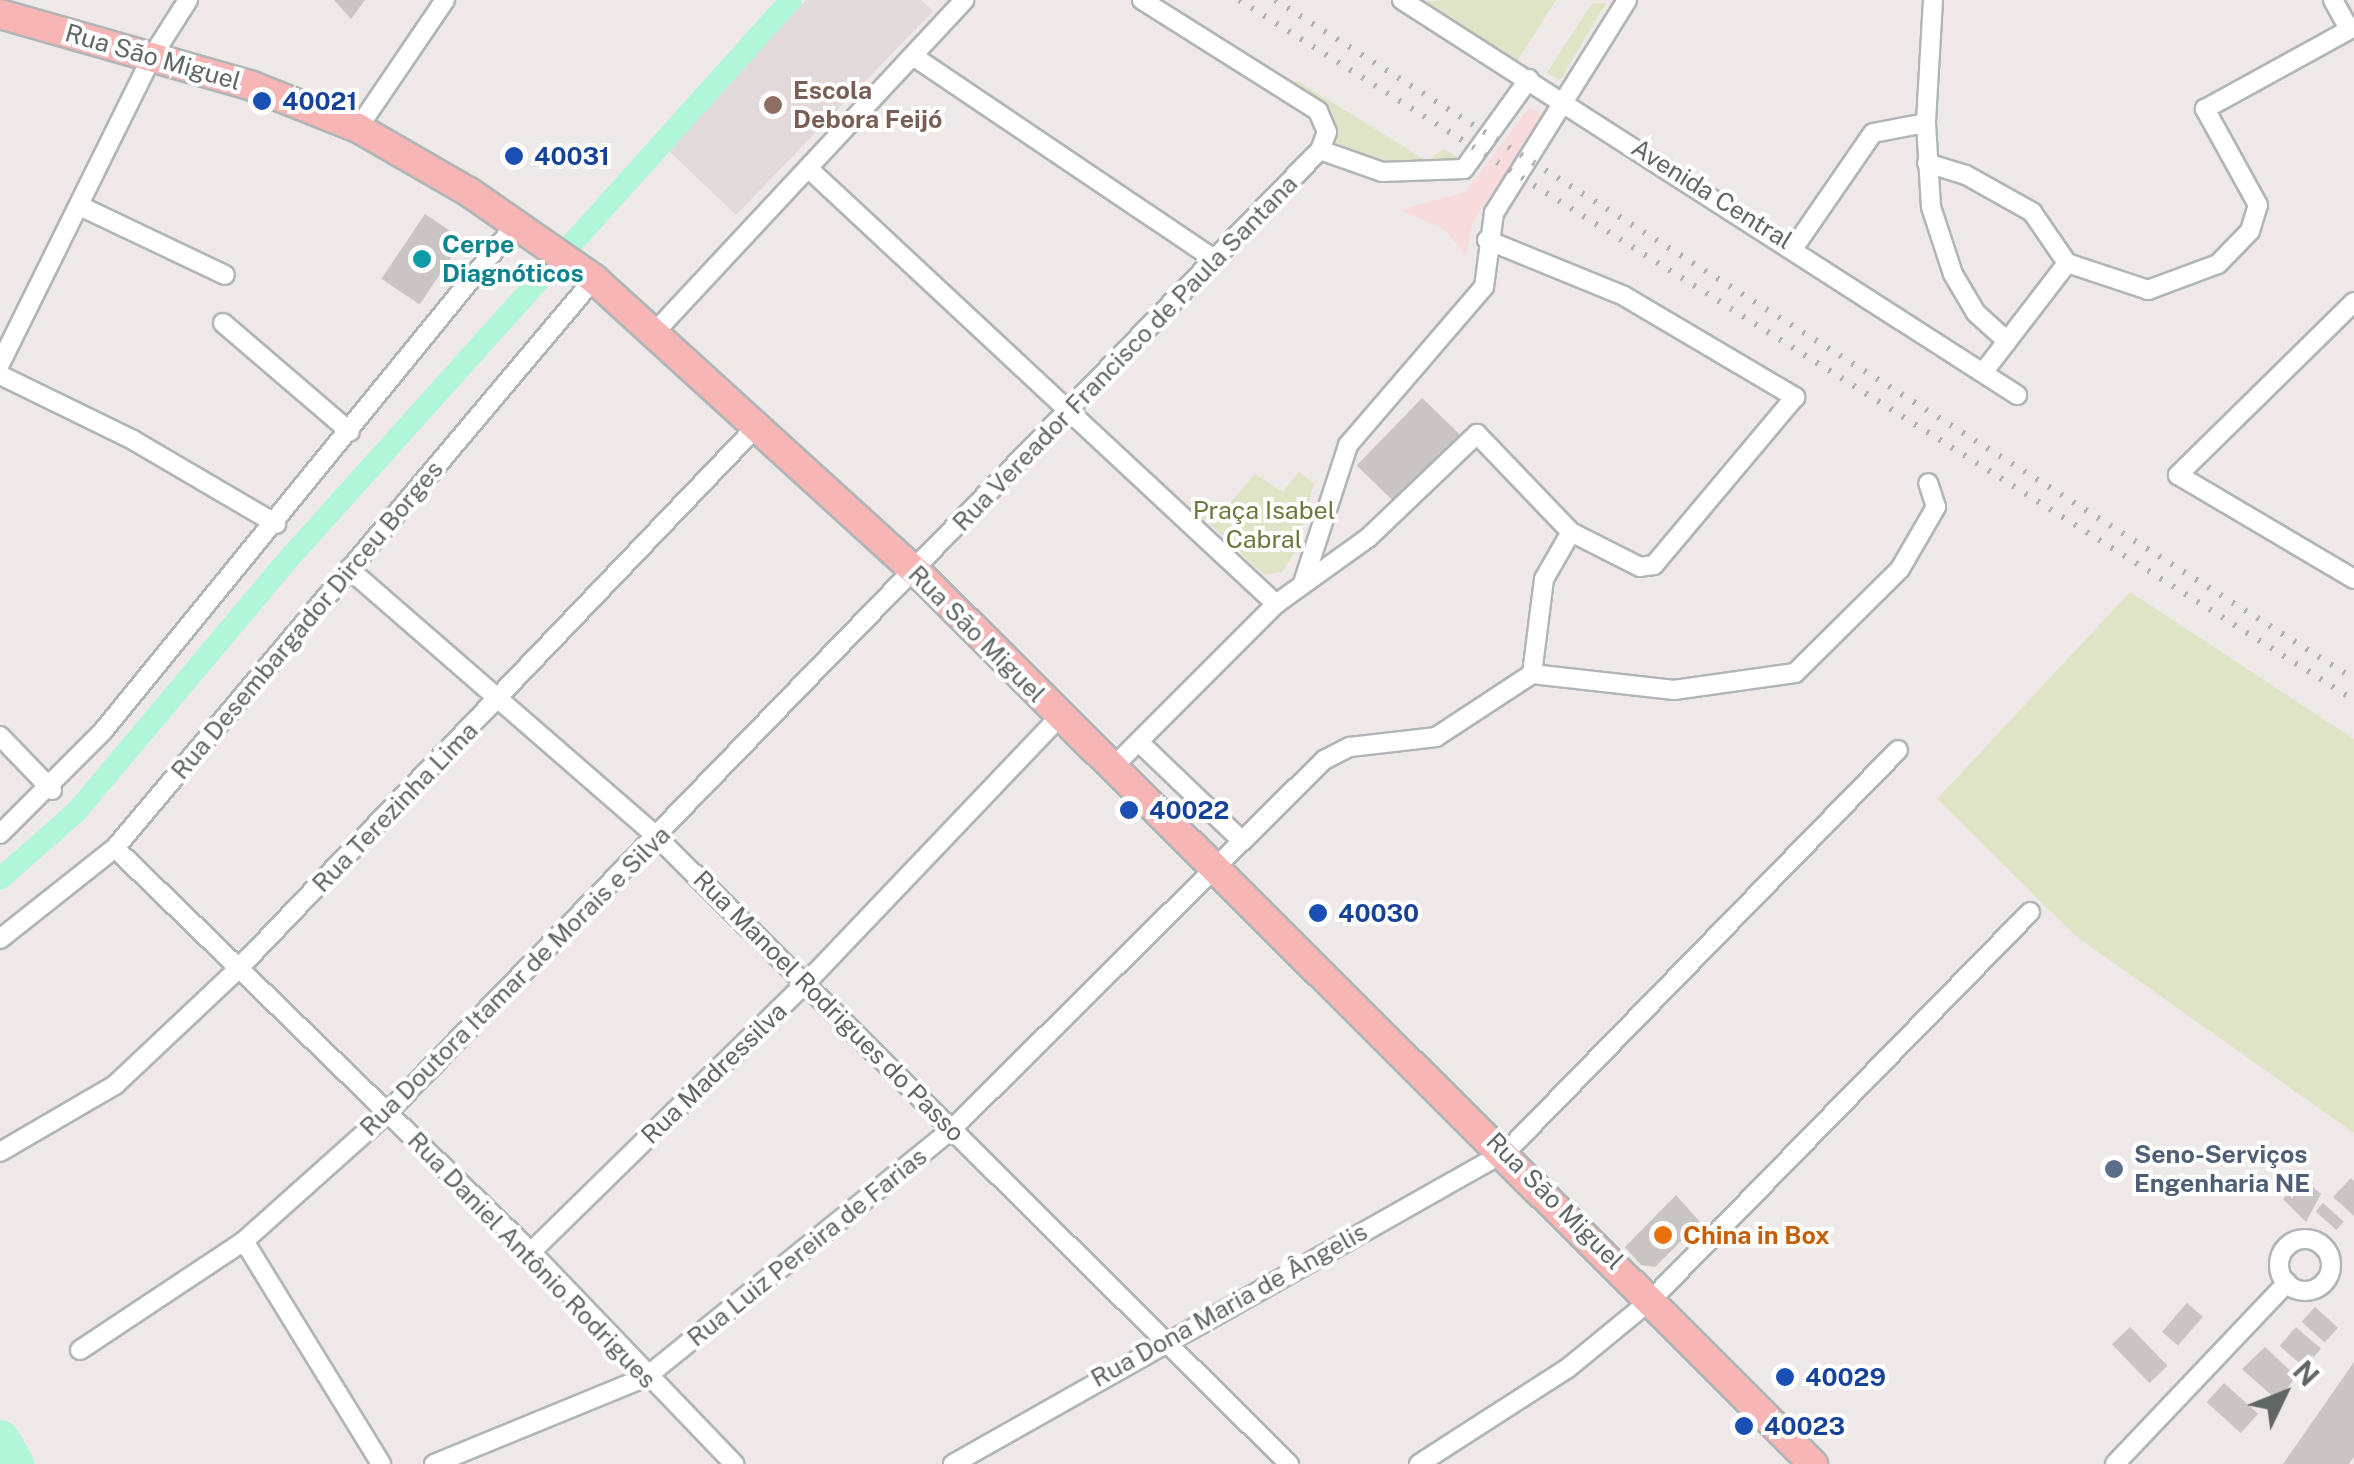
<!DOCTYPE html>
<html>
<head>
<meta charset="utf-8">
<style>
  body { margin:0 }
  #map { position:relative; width:2354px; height:1464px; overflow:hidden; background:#efe8e8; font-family:"Public Sans",sans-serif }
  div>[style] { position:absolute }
  .education>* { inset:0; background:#e2d9da }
  .green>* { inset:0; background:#dfe4c7 }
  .sand>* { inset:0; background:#f7dbdd }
  .canal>* { height:22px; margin:-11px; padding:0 11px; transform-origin:11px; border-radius:11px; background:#b1f6d9 }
  .river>* { height:40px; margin:-20px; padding:0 20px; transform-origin:20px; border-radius:20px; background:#b1f6d9 }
  .building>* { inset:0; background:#cbc4c5; transform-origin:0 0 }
  .roads { filter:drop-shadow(2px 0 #b0b5b5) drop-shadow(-2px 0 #b0b5b5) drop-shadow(0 2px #b0b5b5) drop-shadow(0 -2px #b0b5b5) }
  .minor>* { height:18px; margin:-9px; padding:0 9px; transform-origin:9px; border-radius:9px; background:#fff }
  .minor>.ring { margin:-9px; padding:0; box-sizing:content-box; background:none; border:18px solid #fff; border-radius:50% }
  .primary>* { height:28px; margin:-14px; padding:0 14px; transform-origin:14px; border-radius:14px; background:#f7b5b6 }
  .rail>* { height:6px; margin-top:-3px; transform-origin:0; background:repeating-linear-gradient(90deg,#b1b2b2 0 2.5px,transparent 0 14.5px) }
  .dots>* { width:28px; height:28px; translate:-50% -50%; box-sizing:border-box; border:5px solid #fff; border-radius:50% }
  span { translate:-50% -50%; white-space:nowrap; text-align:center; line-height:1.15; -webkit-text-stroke:8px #fff; paint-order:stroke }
  .street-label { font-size:25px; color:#5f6664 }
  .education-label { font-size:25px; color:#785e54; font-weight:700 }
  .left { translate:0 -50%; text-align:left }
  .transit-label { font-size:25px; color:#164399; font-weight:700 }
  .culture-label { font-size:25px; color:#0d838f; font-weight:700 }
  .park-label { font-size:25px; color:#6c783b }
  .service-label { font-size:25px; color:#4e5e75; font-weight:700 }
  .food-label { font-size:25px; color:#c56008; font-weight:700 }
  .north { position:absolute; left:2234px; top:1344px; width:100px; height:100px; -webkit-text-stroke:8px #fff; paint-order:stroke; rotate:47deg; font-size:28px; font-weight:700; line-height:40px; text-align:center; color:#5f6664 }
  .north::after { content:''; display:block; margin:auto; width:35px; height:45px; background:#5f6664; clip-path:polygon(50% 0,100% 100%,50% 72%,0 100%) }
</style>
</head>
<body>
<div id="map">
  <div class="education">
    <div style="clip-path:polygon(806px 0,921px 0,933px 11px,736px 215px,666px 148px)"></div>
  </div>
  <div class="green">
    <div style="clip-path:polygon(1446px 0,1556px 0,1516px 63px,1419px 2px)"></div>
    <div style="clip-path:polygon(1592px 3px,1606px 3px,1560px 80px,1547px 73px)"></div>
    <div style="clip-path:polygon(1296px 80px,1427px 161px,1444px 149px,1466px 162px,1457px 174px,1427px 181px,1390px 174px,1338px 149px,1330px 120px,1293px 87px)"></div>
    <div style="clip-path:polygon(1298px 472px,1314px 483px,1295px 552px,1282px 572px,1264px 575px,1197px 512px,1207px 503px,1219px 515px,1255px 474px,1283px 492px)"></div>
    <div style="clip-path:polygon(2130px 592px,2354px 739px,2354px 1133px,2077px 937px,1937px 799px)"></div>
  </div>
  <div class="sand">
    <div style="clip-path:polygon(1529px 108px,1540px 112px,1541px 125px,1473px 221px,1466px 255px,1444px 229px,1400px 210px,1465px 192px)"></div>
  </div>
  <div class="canal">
    <div style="left:0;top:879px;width:103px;rotate:-41.4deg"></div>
    <div style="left:77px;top:811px;width:336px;rotate:-50deg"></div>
    <div style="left:293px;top:554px;width:745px;rotate:-48.05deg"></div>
  </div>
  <div class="river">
    <div style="left:0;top:1440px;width:28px;rotate:60deg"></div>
  </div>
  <div class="building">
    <div style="clip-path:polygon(334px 0,365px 0,351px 19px)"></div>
    <div style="left:425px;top:214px;width:46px;height:78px;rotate:34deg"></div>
    <div style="left:1422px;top:398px;width:53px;height:94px;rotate:44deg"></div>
    <div style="clip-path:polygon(2303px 1178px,2321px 1194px,2306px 1222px,2283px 1199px)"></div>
    <div style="clip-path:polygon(2351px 1178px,2354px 1181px,2354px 1216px,2333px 1197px)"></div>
    <div style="clip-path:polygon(1676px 1195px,1700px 1222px,1655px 1267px,1641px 1265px,1625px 1247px)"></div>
    <div style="left:2323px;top:1203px;width:28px;height:11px;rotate:42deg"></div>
    <div style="left:2187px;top:1303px;width:21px;height:38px;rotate:41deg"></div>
    <div style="left:2315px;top:1307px;width:31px;height:20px;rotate:42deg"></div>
    <div style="left:2130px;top:1327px;width:54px;height:25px;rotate:46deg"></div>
    <div style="left:2296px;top:1327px;width:33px;height:25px;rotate:41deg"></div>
    <div style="clip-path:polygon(2265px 1347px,2296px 1376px,2278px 1401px,2242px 1369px)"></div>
    <div style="clip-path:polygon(2354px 1362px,2354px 1457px,2349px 1464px,2283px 1464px)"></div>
    <div style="left:2224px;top:1383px;width:46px;height:26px;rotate:42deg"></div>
  </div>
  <div class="roads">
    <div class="minor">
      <div style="left:1142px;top:0;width:208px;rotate:32.2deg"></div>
      <div style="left:1318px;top:111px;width:23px;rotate:67deg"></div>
      <div style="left:1327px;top:132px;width:19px;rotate:111deg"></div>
      <div style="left:1402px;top:0;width:731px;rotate:32.71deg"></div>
      <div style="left:1933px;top:0;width:123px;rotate:93.3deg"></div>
      <div style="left:1926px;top:123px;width:84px;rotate:86.6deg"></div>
      <div style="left:1931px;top:207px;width:71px;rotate:71.8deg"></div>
      <div style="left:1953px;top:274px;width:45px;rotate:59.5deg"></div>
      <div style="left:1976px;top:313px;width:42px;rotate:42.1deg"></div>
      <div style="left:2333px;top:0;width:33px;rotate:61deg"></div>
      <div style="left:913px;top:56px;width:359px;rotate:34deg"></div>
      <div style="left:358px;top:128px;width:155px;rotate:-55.8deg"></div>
      <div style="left:1927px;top:163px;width:41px;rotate:17.1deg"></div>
      <div style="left:1966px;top:175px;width:76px;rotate:29.3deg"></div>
      <div style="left:2032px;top:212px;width:62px;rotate:55.5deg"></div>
      <div style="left:808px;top:168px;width:640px;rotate:42.97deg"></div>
      <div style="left:82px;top:207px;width:158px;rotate:25.4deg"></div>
      <div style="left:1487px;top:240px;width:148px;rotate:22.2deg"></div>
      <div style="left:1624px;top:296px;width:199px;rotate:30.6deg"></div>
      <div style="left:1795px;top:397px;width:219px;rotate:130deg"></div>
      <div style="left:1654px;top:565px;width:14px;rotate:172deg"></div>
      <div style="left:1640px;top:567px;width:77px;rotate:-153.1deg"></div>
      <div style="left:1795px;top:246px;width:137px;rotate:-55.4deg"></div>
      <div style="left:1873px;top:133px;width:54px;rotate:-10.7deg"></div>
      <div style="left:2354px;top:302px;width:247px;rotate:135.5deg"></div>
      <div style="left:2178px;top:475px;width:204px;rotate:30.6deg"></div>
      <div style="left:223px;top:323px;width:167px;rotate:40.6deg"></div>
      <div style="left:654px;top:333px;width:455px;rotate:-47deg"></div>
      <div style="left:0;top:364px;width:345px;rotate:-63.7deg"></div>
      <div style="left:153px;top:55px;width:65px;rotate:-57.5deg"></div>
      <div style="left:1985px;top:370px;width:135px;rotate:-52.5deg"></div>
      <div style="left:2067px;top:263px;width:85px;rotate:18.4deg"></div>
      <div style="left:2148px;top:290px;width:75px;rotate:-20.4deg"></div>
      <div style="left:2218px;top:264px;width:46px;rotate:-45.9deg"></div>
      <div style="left:2250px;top:231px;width:27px;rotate:-73deg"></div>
      <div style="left:2258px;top:205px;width:110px;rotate:-118.9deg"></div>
      <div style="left:2205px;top:109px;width:170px;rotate:-28.8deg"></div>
      <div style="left:0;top:375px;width:148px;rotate:26deg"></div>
      <div style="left:133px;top:440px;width:166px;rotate:30.4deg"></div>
      <div style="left:349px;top:569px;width:410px;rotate:41deg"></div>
      <div style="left:658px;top:838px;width:889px;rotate:44.77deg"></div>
      <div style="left:1304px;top:580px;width:142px;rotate:-71.9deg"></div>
      <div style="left:1348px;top:445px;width:208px;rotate:-49.3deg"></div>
      <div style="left:1484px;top:287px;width:75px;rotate:-82.3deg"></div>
      <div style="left:1494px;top:213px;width:251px;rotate:-58deg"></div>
      <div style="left:1532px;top:674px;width:143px;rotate:6.4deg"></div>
      <div style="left:1674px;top:690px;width:122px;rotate:-8deg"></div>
      <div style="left:1795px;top:673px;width:148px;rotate:-44.7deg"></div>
      <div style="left:1900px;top:569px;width:72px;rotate:-59.9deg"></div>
      <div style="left:1936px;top:507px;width:25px;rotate:-108deg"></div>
      <div style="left:0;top:736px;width:75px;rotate:46.1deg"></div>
      <div style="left:1140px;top:743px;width:139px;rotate:43.8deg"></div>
      <div style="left:1111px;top:769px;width:233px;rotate:-45deg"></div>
      <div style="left:1276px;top:604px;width:113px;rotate:-35.7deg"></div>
      <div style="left:1368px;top:538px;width:151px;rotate:-43.7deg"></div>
      <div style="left:1477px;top:434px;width:136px;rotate:46.2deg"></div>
      <div style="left:0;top:834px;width:146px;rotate:-45deg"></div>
      <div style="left:103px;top:731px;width:654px;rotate:-50.83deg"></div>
      <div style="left:115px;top:848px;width:580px;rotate:44.16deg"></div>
      <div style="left:531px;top:1252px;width:294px;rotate:46.2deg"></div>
      <div style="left:0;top:939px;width:147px;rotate:-38.4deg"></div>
      <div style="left:115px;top:848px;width:744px;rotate:-49.91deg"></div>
      <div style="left:0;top:1152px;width:133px;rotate:-30.2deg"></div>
      <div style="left:115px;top:1085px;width:172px;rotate:-43.3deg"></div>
      <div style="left:240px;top:967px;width:751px;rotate:-46.29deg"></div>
      <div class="ring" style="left:2279px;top:1239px;width:34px;height:34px"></div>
      <div style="left:244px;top:1241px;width:262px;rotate:58.4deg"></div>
      <div style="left:531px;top:1252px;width:385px;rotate:-44.4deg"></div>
      <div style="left:806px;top:983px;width:367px;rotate:-46.4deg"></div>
      <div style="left:80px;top:1350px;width:197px;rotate:-33.6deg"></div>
      <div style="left:244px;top:1241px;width:192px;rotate:-41.8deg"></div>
      <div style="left:387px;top:1113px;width:1341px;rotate:-45.91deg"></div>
      <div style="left:1320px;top:150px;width:66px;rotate:19.5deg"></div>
      <div style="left:1382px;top:172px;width:82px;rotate:-2.1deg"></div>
      <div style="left:1464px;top:169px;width:111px;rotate:-54.2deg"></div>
      <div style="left:434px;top:1464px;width:229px;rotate:-22.3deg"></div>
      <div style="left:646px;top:1377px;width:395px;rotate:-39deg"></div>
      <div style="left:953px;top:1128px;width:523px;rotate:-44.77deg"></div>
      <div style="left:1324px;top:760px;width:29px;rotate:-27deg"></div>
      <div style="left:1350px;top:747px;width:87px;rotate:-6.6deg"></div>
      <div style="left:1436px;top:737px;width:115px;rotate:-33.3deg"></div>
      <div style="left:1532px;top:674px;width:96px;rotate:-82.8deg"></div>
      <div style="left:1544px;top:579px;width:54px;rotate:-60.1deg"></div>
      <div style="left:953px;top:1464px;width:636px;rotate:-29.47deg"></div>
      <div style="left:1507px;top:1151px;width:560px;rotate:-45.72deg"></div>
      <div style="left:1419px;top:1464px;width:177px;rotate:-32.8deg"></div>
      <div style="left:1568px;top:1368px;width:109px;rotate:-39.4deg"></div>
      <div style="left:1652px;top:1299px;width:541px;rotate:-45.67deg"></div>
      <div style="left:2115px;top:1464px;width:250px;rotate:-46.5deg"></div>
    </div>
    <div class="primary">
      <div style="left:0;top:14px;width:262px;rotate:15.9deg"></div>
      <div style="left:252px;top:86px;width:114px;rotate:21.6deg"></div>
      <div style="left:358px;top:128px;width:128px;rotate:30deg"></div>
      <div style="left:469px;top:192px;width:152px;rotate:34.8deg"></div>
      <div style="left:594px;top:279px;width:443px;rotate:42.3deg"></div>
      <div style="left:922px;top:577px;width:1257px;rotate:44.87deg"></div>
    </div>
  </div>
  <div class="rail">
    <div style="left:1239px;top:0;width:1317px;rotate:32.12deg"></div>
    <div style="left:1275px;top:0;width:1275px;rotate:32.18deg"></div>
  </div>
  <div class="dots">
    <div style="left:262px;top:101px;background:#1a4fb4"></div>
    <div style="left:773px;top:105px;background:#8d6e63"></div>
    <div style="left:514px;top:156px;background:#1a4fb4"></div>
    <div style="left:422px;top:259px;background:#0f9aa8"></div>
    <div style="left:1129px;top:810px;background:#1a4fb4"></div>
    <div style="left:1318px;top:913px;background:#1a4fb4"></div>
    <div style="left:2114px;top:1169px;background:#5c6f8a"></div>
    <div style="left:1663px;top:1235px;background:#e8710a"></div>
    <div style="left:1785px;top:1377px;background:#1a4fb4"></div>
    <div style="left:1744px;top:1426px;background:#1a4fb4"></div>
  </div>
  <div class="street-label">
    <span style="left:153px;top:57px;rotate:16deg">Rua São Miguel</span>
    <span style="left:1712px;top:194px;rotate:32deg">Avenida Central</span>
    <span style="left:1125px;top:353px;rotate:-46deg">Rua Vereador Francisco de Paula Santana</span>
    <span style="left:307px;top:620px;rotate:-50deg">Rua Desembargador Dirceu Borges</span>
    <span style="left:977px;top:634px;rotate:45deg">Rua São Miguel</span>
    <span style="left:395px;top:807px;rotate:-46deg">Rua Terezinha Lima</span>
    <span style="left:515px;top:981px;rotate:-45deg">Rua Doutora Itamar de Morais e Silva</span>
    <span style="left:829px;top:1006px;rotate:45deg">Rua Manoel Rodrigues do Passo</span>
    <span style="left:714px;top:1073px;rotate:-44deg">Rua Madressilva</span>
    <span style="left:1555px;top:1201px;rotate:45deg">Rua São Miguel</span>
    <span style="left:807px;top:1247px;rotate:-39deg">Rua Luiz Pereira de Farias</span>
    <span style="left:532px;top:1260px;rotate:46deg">Rua Daniel Antônio Rodrigues</span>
    <span style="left:1229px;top:1305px;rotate:-29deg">Rua Dona Maria de Ângelis</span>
  </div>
  <div class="education-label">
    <span class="left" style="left:793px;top:105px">Escola<br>Debora Feijó</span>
  </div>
  <div class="transit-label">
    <span class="left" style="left:282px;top:101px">40021</span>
    <span class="left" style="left:534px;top:156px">40031</span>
    <span class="left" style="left:1149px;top:810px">40022</span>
    <span class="left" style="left:1338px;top:913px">40030</span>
    <span class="left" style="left:1805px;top:1377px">40029</span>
    <span class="left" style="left:1764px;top:1426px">40023</span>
  </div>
  <div class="culture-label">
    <span class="left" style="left:442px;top:259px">Cerpe<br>Diagnóticos</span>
  </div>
  <div class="park-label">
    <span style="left:1264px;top:525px">Praça Isabel<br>Cabral</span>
  </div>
  <div class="service-label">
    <span class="left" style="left:2134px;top:1169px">Seno-Serviços<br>Engenharia NE</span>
  </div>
  <div class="food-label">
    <span class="left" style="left:1683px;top:1235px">China in Box</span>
  </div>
  <div class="north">N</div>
</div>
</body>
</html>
